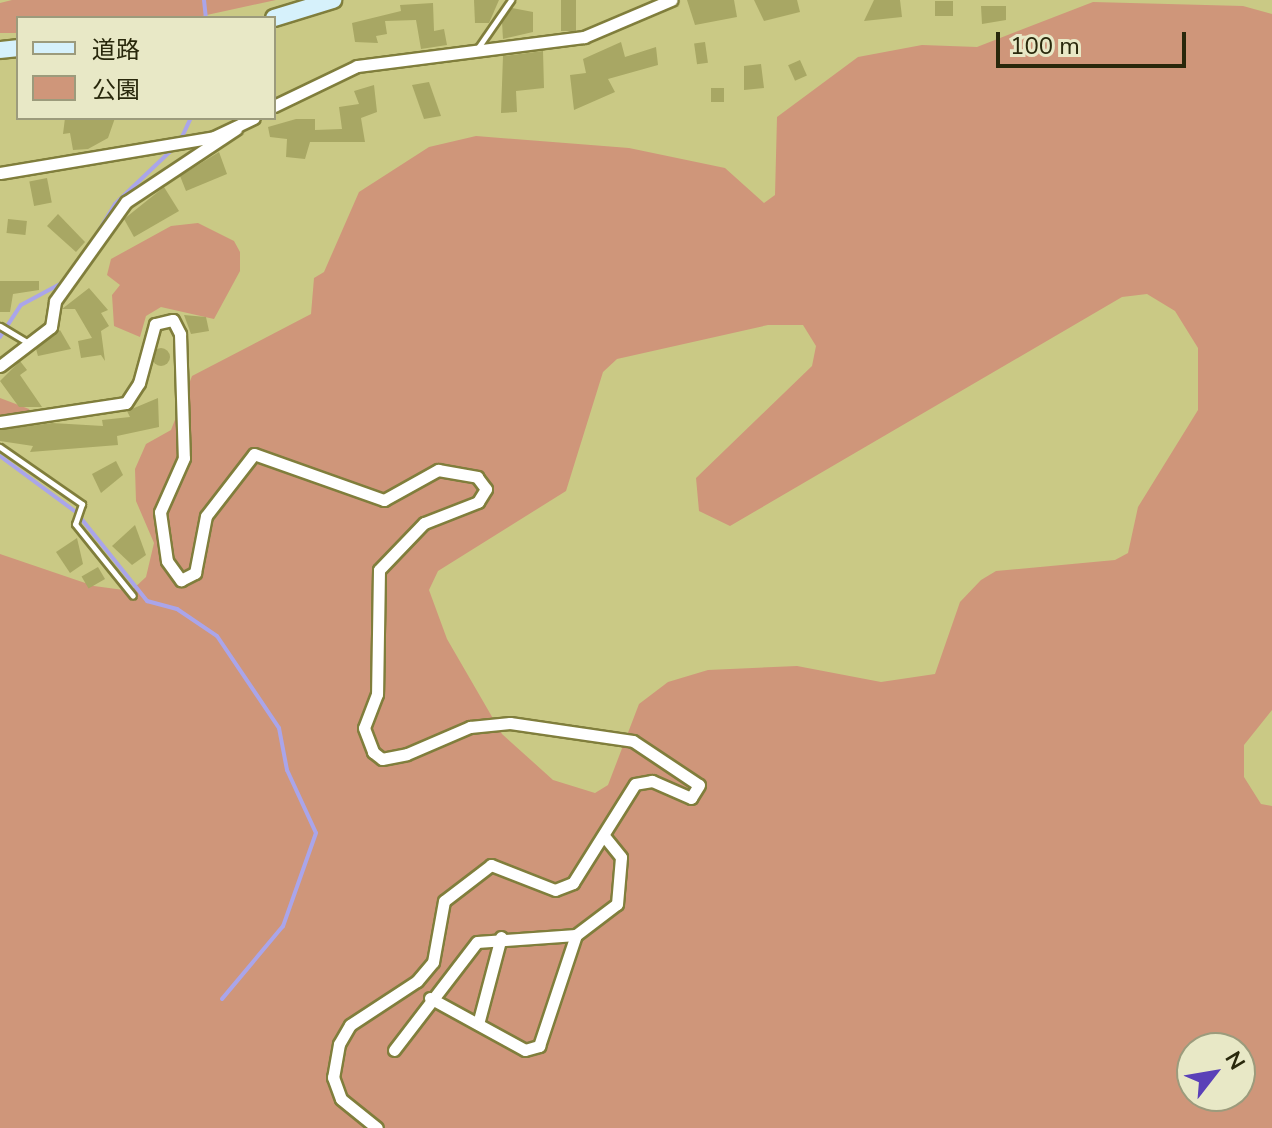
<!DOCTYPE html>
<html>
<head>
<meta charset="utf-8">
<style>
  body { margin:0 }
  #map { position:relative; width:1272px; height:1128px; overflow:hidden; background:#cac985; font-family:"Nunito Sans","Noto Sans JP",sans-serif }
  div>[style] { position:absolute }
  .green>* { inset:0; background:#cf967a }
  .stream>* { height:4px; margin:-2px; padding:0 2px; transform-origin:2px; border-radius:2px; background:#aaa5ea }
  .building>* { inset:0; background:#a8a764; transform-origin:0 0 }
  .round { border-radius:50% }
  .roads { filter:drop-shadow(2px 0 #807e3c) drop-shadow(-2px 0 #807e3c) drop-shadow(0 2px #807e3c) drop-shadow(0 -2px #807e3c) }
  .service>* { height:5px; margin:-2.5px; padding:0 2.5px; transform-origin:2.5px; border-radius:2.5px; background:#fff }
  .minor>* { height:11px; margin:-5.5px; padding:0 5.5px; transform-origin:5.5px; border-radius:5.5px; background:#fff }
  .secondary>* { height:16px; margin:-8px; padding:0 8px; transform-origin:8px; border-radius:8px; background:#d6f1fb }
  span { translate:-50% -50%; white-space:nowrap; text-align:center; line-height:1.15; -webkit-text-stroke:6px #e8e8c6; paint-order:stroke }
  .legend { position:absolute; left:16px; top:16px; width:260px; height:104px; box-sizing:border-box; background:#e8e8c6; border:2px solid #9c9b7c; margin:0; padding:10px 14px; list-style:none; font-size:24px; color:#29280c }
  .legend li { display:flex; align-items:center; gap:16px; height:40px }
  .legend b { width:40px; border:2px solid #9c9b7c }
  .north { position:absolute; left:1176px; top:1032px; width:80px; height:80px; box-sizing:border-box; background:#e8e8c6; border:2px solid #9c9b7c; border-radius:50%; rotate:59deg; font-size:22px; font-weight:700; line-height:32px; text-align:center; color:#29280c }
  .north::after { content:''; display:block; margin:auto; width:28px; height:36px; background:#5a40b8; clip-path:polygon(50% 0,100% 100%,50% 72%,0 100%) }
  .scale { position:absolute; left:996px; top:32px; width:190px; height:36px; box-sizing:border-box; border:4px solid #29280c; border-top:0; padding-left:10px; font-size:24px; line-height:28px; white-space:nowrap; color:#29280c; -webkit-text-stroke:6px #e8e8c6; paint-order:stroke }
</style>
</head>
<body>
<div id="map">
  <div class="green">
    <div style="clip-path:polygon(12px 0,276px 0,193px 18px,18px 18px,18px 33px,0 33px,0 3px)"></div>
    <div style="clip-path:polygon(evenodd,1093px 2px,1243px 6px,1272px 14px,1272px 710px,1244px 745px,1244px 777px,1261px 804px,1272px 806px,1272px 1128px,0 1128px,0 554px,94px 586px,131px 591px,146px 577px,154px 543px,136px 501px,135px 469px,146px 444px,171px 430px,192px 376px,311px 314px,314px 278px,324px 272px,359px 192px,429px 147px,476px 136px,629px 148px,725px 168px,764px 203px,775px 195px,777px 117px,858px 57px,922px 45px,977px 47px,1093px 2px,1147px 294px,1175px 311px,1198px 348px,1198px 410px,1138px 507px,1128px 553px,1115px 560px,996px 571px,981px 580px,960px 602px,935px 674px,881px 682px,797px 666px,708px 670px,668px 682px,639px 704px,608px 785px,595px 793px,553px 780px,502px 734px,447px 639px,429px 590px,438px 571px,566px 491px,603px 372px,617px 359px,768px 325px,803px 325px,816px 346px,812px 366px,696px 478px,699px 511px,730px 526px,1122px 297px,1147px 294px,1093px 2px,1192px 1048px,1240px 1048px,1240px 1096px,1192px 1096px,1192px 1048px)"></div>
    <div style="clip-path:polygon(198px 223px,234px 241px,240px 252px,240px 271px,214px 319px,161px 307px,146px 316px,140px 337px,114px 326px,112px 295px,120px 285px,107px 275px,111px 259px,171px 226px)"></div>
    <div style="clip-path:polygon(0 398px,29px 409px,31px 413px,0 416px)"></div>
  </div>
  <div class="stream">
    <div style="left:204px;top:0;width:18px;rotate:84deg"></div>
    <div style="left:181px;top:139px;width:23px;rotate:-65deg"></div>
    <div style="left:97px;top:234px;width:35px;rotate:-59deg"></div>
    <div style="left:115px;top:204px;width:84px;rotate:-43.6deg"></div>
    <div style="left:0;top:337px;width:38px;rotate:-57deg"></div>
    <div style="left:21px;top:305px;width:47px;rotate:-28.2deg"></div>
    <div style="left:0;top:456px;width:94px;rotate:36.4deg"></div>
    <div style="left:76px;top:512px;width:114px;rotate:51.4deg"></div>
    <div style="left:147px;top:601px;width:31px;rotate:15deg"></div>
    <div style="left:177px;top:609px;width:48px;rotate:34deg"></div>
    <div style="left:217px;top:636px;width:111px;rotate:56deg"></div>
    <div style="left:279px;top:728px;width:43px;rotate:79.2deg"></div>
    <div style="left:287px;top:770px;width:69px;rotate:65.3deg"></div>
    <div style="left:316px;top:833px;width:99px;rotate:109.5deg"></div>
    <div style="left:283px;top:926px;width:95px;rotate:129.9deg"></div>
  </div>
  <div class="building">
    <div style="clip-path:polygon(474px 0,499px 0,489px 23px,475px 23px)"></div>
    <div style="left:561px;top:0;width:15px;height:31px"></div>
    <div style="clip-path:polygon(687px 0,734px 0,737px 17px,695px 25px)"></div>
    <div style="clip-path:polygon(754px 0,797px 0,800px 12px,764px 21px)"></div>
    <div style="clip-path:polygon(874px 0,900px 0,902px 17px,864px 21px)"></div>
    <div style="left:935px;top:1px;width:18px;height:15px"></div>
    <div style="clip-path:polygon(433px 3px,434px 31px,444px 29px,447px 45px,421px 49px,416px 20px,385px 21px,387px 34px,376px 36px,378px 43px,355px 42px,352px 23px,401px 11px,400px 5px)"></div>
    <div style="clip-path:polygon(981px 6px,1006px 6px,1006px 20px,982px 24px)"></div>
    <div style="clip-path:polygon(512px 8px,533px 12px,533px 32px,503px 39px,502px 22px)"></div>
    <div style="clip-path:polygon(621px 42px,625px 57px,656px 47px,658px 65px,608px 79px,615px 92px,574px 110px,570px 75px,586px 73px,583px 59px)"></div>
    <div style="left:705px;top:42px;width:21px;height:11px;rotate:82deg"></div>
    <div style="clip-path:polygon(543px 51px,544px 88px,516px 91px,517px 112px,501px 113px,503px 56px)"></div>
    <div style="left:800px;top:60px;width:17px;height:13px;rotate:66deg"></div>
    <div style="clip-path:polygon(761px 64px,764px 88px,744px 90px,744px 66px)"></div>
    <div style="clip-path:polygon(429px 82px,441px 116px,424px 119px,412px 85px)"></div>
    <div style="clip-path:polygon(374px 85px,377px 112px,361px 118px,365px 142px,310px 142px,305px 159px,286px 157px,287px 139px,270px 137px,268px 127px,296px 119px,315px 119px,315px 130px,342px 129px,339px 107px,359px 104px,354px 91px)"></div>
    <div style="left:711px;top:88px;width:13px;height:14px"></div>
    <div style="clip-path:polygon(115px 118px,108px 138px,88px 149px,73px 150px,70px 133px,63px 134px,65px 118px)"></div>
    <div style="clip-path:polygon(219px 152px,227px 174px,186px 191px,180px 176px)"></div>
    <div style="left:47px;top:178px;width:25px;height:18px;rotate:79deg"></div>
    <div style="clip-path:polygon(164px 187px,179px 211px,134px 237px,124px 219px)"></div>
    <div style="clip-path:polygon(58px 214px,85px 242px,76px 252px,47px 226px)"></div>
    <div style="left:8px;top:219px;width:19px;height:14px;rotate:6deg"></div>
    <div style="clip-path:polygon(0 281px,39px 281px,39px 290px,13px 294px,10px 312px,0 312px)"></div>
    <div style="clip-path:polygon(89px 288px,108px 310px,101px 313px,109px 326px,101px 331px,105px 361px,101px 355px,81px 358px,78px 341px,92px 338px,75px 309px,62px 309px)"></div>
    <div style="clip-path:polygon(184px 315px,206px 317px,209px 331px,191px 334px)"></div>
    <div style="clip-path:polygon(60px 330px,71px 349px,38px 356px,36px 349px)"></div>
    <div class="round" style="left:152px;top:348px;width:18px;height:18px"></div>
    <div style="clip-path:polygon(20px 361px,27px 370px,20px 375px,42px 407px,19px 407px,0 381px)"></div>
    <div style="clip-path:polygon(158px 398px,159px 427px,117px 436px,118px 445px,30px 452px,33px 446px,0 441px,0 430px,52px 423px,103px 426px,102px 420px,130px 417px,127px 411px)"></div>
    <div style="clip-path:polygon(116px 461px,123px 475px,101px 493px,92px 474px)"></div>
    <div style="clip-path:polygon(135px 525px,146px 555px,132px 565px,112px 546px)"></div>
    <div style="clip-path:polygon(77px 538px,83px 564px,70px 573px,56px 552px)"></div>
    <div style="left:98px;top:567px;width:14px;height:19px;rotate:60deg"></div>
  </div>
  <div class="roads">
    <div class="service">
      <div style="left:477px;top:49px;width:60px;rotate:-55.2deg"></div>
      <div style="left:0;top:326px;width:31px;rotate:31deg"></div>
      <div style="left:0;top:447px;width:100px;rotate:34.8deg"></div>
      <div style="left:82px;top:504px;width:21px;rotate:109deg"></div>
      <div style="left:75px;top:524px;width:92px;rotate:51.1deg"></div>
    </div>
    <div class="minor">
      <div style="left:274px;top:106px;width:92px;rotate:-25.7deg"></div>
      <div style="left:357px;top:66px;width:229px;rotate:-7.3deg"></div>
      <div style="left:584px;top:37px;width:95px;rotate:-23deg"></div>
      <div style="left:0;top:173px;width:217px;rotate:-9.5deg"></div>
      <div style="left:214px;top:137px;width:44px;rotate:-25.4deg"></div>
      <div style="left:0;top:366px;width:64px;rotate:-37.4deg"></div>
      <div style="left:51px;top:327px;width:26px;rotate:-81deg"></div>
      <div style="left:55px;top:301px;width:122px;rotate:-54.4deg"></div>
      <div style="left:126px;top:202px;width:132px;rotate:-33.6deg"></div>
      <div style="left:0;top:422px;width:127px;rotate:-8.6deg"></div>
      <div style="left:126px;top:403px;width:24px;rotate:-57deg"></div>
      <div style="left:139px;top:383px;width:61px;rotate:-74.8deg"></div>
      <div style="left:155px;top:324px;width:18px;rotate:-13deg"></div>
      <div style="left:173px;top:320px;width:16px;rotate:63deg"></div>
      <div style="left:180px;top:334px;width:124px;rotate:88.2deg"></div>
      <div style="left:184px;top:458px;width:59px;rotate:114deg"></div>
      <div style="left:160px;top:512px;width:49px;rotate:81.9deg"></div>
      <div style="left:167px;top:561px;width:24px;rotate:54deg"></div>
      <div style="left:181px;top:580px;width:16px;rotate:-27deg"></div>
      <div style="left:195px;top:573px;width:58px;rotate:-79.1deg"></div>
      <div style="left:206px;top:516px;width:78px;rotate:-52.3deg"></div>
      <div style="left:254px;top:454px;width:138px;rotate:19.5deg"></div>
      <div style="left:384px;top:500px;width:62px;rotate:-29.1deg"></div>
      <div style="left:438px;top:470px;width:40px;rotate:10deg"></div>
      <div style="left:477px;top:477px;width:15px;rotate:53deg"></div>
      <div style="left:486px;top:489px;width:15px;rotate:122deg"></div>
      <div style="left:478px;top:502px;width:58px;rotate:158.7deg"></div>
      <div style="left:424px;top:523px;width:65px;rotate:133.8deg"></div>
      <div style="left:379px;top:570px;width:124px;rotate:90.9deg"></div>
      <div style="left:377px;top:694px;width:36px;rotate:111deg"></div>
      <div style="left:364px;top:728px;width:26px;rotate:69deg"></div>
      <div style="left:373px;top:752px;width:11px;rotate:38deg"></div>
      <div style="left:382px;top:759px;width:25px;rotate:-11deg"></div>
      <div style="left:407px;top:754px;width:69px;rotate:-23.2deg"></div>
      <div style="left:470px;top:727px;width:40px;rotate:-5.7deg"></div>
      <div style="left:510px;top:723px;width:124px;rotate:8.3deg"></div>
      <div style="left:633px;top:741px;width:79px;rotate:33.7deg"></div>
      <div style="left:699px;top:785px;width:15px;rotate:122deg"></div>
      <div style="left:691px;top:798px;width:43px;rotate:-156.4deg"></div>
      <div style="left:652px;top:781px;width:17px;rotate:170deg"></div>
      <div style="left:635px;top:784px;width:117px;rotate:122.1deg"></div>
      <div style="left:573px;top:883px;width:19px;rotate:159deg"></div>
      <div style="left:555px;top:890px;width:69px;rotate:-158.7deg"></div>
      <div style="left:491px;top:865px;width:59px;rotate:142.5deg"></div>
      <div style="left:444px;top:901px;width:62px;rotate:100.2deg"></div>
      <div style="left:433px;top:962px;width:25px;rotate:130deg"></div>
      <div style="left:417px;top:981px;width:80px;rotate:146.7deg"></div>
      <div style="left:350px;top:1025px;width:22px;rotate:120deg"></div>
      <div style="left:339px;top:1044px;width:34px;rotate:100deg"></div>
      <div style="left:333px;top:1077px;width:23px;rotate:70deg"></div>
      <div style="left:341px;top:1099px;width:46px;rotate:38.9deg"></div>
      <div style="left:430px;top:998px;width:108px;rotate:28.7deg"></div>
      <div style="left:525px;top:1050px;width:15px;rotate:-16deg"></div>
      <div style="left:539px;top:1046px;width:117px;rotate:-71.6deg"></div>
      <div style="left:478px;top:1024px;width:90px;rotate:-75.2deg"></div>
      <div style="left:394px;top:1050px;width:136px;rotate:-52.5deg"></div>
      <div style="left:477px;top:942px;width:99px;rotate:-4deg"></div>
      <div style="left:576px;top:935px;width:51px;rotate:-37.1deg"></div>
      <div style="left:617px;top:904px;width:47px;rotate:-85.1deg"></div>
      <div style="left:621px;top:857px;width:27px;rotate:-129deg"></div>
    </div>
    <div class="secondary">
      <div style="left:274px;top:18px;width:62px;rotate:-17deg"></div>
      <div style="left:0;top:50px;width:18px;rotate:-6deg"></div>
    </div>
  </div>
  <ul class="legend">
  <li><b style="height:10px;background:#d6f1fb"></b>道路</li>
  <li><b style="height:22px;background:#cf967a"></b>公園</li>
  </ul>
  <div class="north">N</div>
  <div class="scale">100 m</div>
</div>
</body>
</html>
